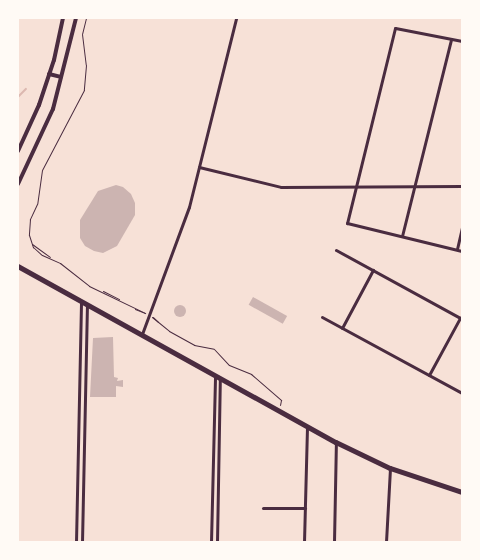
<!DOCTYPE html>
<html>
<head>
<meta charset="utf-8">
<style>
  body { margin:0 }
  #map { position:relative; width:480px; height:560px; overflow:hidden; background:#f7e1d7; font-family:Figtree,sans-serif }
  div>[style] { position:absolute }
  .stream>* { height:1.5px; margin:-0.75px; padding:0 0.75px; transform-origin:0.75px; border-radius:0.75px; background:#dcb8b0 }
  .building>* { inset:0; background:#ccb4b1; transform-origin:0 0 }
  .round { border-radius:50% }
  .path>* { height:1px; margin:-0.5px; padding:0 0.5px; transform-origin:0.5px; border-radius:0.5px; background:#4a2c40 }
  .minor>* { height:3px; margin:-1.5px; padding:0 1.5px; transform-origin:1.5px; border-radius:1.5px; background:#4a2c40 }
  .tertiary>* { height:4px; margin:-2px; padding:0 2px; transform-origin:2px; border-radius:2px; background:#4a2c40 }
  .secondary>* { height:4.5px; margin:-2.25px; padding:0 2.25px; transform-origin:2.25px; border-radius:2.25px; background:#4a2c40 }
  span { translate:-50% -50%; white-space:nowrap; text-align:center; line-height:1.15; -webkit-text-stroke:3px #fffaf5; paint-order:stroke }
  .frame { position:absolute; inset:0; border:19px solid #fffaf5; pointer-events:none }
</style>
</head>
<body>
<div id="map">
  <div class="stream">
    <div style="left:18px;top:97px;width:11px;rotate:-45deg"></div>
  </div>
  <div class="building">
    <div style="clip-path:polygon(116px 185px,123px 187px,131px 194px,135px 203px,135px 215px,117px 246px,103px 253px,94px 251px,85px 246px,80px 238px,80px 220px,98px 191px)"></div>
    <div style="left:253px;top:297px;width:39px;height:9px;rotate:29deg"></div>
    <div class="round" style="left:174px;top:305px;width:12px;height:12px"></div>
    <div style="clip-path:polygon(113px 337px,114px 377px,118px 378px,117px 381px,123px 380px,123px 387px,116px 386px,116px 397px,90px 397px,93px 338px)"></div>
  </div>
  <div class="path">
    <div style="left:86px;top:18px;width:16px;rotate:104deg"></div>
    <div style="left:82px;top:34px;width:31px;rotate:83deg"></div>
    <div style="left:86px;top:65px;width:25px;rotate:95deg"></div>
    <div style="left:84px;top:90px;width:90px;rotate:117.7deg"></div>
    <div style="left:42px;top:170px;width:34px;rotate:98deg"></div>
    <div style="left:37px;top:204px;width:17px;rotate:115deg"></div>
    <div style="left:30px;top:219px;width:16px;rotate:94deg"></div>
    <div style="left:29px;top:235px;width:13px;rotate:72deg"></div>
    <div style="left:33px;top:247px;width:12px;rotate:42deg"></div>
    <div style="left:42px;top:255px;width:20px;rotate:24deg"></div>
    <div style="left:60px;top:263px;width:37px;rotate:38deg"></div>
    <div style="left:89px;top:286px;width:62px;rotate:25.7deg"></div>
    <div style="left:32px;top:244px;width:22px;rotate:36deg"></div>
    <div style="left:103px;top:291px;width:18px;rotate:27deg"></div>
    <div style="left:135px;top:309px;width:11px;rotate:22deg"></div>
    <div style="left:152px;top:317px;width:22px;rotate:39deg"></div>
    <div style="left:169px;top:331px;width:29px;rotate:29deg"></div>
    <div style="left:194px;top:345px;width:20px;rotate:11deg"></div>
    <div style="left:214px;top:349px;width:22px;rotate:47deg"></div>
    <div style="left:229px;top:365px;width:24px;rotate:22deg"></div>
    <div style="left:251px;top:374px;width:40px;rotate:41deg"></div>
    <div style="left:281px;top:400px;width:5px;rotate:101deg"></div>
    <div style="left:153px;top:317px;width:7px;rotate:45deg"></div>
  </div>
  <div class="minor">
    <div style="left:462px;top:41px;width:68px;rotate:-169deg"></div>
    <div style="left:395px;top:28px;width:201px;rotate:103.8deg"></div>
    <div style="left:347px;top:223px;width:118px;rotate:13.7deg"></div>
    <div style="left:199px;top:167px;width:84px;rotate:13.7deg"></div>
    <div style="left:281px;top:187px;width:181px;rotate:-0.3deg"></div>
    <div style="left:402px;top:236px;width:203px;rotate:-76deg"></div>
    <div style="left:457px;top:249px;width:23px;rotate:-77deg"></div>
    <div style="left:336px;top:250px;width:144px;rotate:28.7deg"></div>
    <div style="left:322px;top:317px;width:159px;rotate:28.5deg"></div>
    <div style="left:342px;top:328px;width:66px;rotate:-61.9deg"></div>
    <div style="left:142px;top:334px;width:135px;rotate:-69.7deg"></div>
    <div style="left:189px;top:207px;width:195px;rotate:-76deg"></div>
    <div style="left:429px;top:375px;width:65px;rotate:-61.5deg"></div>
    <div style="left:263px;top:508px;width:42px"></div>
    <div style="left:76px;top:542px;width:241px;rotate:-88.8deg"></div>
    <div style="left:82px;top:542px;width:238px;rotate:-88.8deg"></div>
    <div style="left:211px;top:542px;width:166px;rotate:-88.6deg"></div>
    <div style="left:217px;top:542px;width:164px;rotate:-89deg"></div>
    <div style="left:304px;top:542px;width:115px;rotate:-88.5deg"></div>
    <div style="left:334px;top:542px;width:100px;rotate:-88.9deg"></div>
    <div style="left:386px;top:542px;width:74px;rotate:-86.9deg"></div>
  </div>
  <div class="tertiary">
    <div style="left:49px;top:74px;width:12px;rotate:14deg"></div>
    <div style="left:18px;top:151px;width:51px;rotate:-65.5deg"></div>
    <div style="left:39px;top:105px;width:47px;rotate:-71.6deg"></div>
    <div style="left:54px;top:60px;width:43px;rotate:-77.9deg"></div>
    <div style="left:18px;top:184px;width:83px;rotate:-65deg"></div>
    <div style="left:53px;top:109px;width:94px;rotate:-75.8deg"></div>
  </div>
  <div class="secondary">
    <div style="left:18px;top:266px;width:363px;rotate:29deg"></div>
    <div style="left:336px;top:442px;width:60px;rotate:25.7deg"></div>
    <div style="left:390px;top:468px;width:76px;rotate:18.4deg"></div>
  </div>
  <div class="frame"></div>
</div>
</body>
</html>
